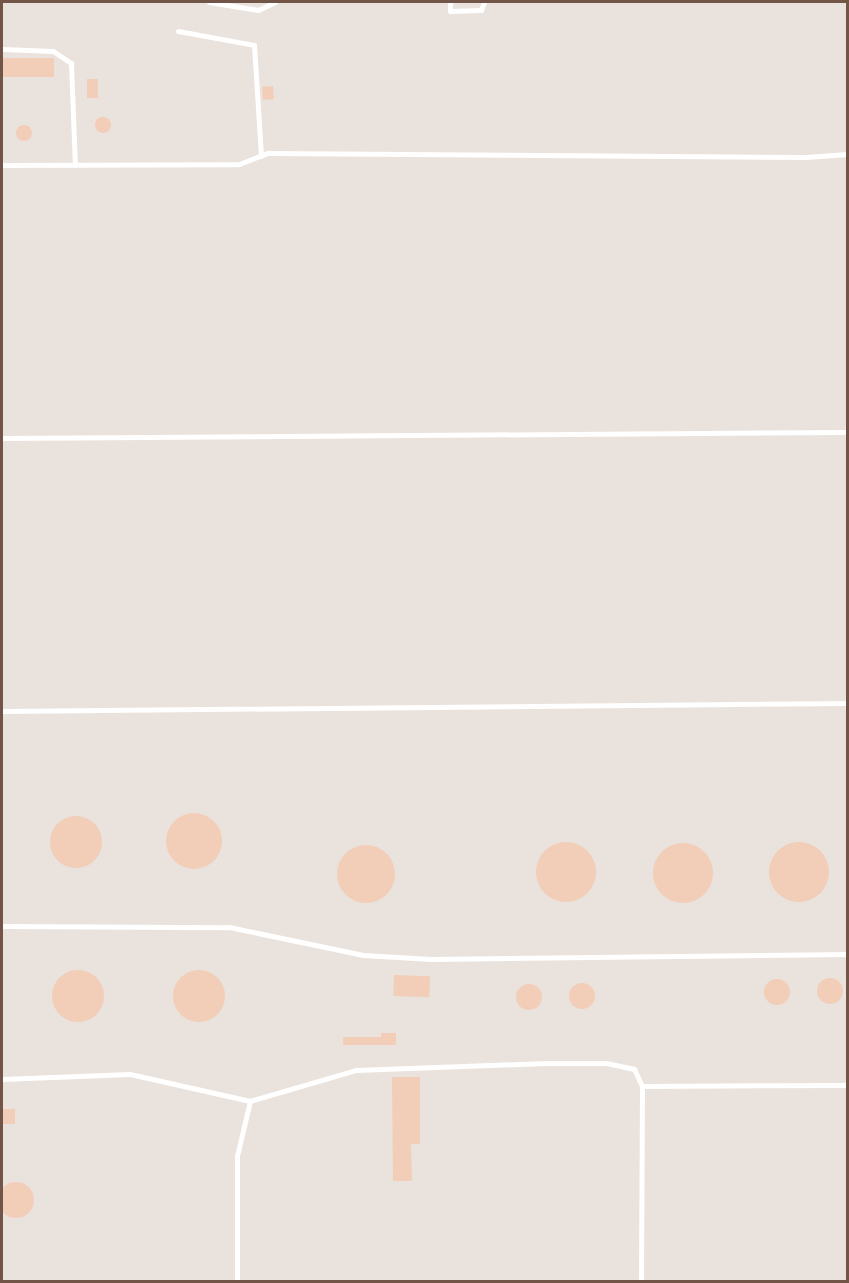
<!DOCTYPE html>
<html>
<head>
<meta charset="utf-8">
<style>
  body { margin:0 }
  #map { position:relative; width:849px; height:1283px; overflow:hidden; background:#fcf0e0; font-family:Karla,sans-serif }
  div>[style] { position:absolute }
  .industrial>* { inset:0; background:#eae2dc; transform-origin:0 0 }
  .building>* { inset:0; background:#f2cdb7; transform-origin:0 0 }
  .round { border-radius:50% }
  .service>* { height:5px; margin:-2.5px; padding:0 2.5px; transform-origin:2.5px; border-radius:2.5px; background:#fff }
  span { translate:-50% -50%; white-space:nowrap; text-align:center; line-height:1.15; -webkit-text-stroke:4.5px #fff4e6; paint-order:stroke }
  .frame { position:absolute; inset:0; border:3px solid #735547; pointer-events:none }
</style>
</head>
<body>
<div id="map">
  <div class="industrial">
    <div style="left:2px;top:2px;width:845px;height:1279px"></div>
  </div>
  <div class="building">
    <div style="left:2px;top:58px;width:52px;height:19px"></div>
    <div style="left:87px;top:79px;width:11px;height:19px"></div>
    <div style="left:273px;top:86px;width:13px;height:11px;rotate:86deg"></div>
    <div class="round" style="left:95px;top:117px;width:16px;height:16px"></div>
    <div class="round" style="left:16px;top:125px;width:16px;height:16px"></div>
    <div class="round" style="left:166px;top:813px;width:56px;height:56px"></div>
    <div class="round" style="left:50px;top:816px;width:52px;height:52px"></div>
    <div class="round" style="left:536px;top:842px;width:60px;height:60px"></div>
    <div class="round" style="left:769px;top:842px;width:60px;height:60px"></div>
    <div class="round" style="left:653px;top:843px;width:60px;height:60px"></div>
    <div class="round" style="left:337px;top:845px;width:58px;height:58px"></div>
    <div class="round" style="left:52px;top:970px;width:52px;height:52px"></div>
    <div class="round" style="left:173px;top:970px;width:52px;height:52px"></div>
    <div style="left:394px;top:975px;width:36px;height:21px;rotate:2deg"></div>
    <div class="round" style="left:817px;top:978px;width:26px;height:26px"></div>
    <div class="round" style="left:764px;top:979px;width:26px;height:26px"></div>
    <div class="round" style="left:569px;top:983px;width:26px;height:26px"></div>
    <div class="round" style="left:516px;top:984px;width:26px;height:26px"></div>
    <div style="clip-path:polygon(381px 1033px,396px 1033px,396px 1045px,343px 1045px,343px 1037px,381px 1037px)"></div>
    <div style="clip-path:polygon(392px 1077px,420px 1077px,420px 1144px,411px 1144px,412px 1181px,393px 1181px)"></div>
    <div style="left:2px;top:1109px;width:13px;height:15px"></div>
    <div class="round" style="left:-2px;top:1182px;width:36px;height:36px"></div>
  </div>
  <div class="service">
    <div style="left:209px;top:2px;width:50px;rotate:9.3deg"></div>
    <div style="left:258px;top:10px;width:19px;rotate:-25deg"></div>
    <div style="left:450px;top:2px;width:9px;rotate:90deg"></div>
    <div style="left:450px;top:11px;width:31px;rotate:-2deg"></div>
    <div style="left:481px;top:10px;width:9px;rotate:-69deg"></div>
    <div style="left:178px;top:31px;width:77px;rotate:10.4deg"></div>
    <div style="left:254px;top:45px;width:111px;rotate:86.4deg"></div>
    <div style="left:2px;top:49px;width:51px;rotate:2.2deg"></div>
    <div style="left:53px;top:51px;width:22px;rotate:34deg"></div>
    <div style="left:71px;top:63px;width:102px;rotate:87.8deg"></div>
    <div style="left:2px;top:165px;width:237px;rotate:-0.2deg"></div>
    <div style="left:239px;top:164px;width:31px;rotate:-21deg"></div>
    <div style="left:268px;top:153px;width:538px;rotate:0.43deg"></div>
    <div style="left:806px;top:157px;width:42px;rotate:-4.1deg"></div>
    <div style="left:2px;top:438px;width:846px;rotate:-0.41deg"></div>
    <div style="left:2px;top:711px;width:846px;rotate:-0.54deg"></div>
    <div style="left:2px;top:926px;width:227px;rotate:0.3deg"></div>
    <div style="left:229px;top:927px;width:137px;rotate:11.8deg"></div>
    <div style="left:363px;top:955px;width:68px;rotate:3.4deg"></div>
    <div style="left:431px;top:959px;width:417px;rotate:-0.7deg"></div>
    <div style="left:2px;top:1079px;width:128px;rotate:-2.2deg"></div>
    <div style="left:130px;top:1074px;width:123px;rotate:12.7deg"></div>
    <div style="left:250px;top:1101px;width:110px;rotate:-16.3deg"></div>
    <div style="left:356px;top:1070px;width:190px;rotate:-2.1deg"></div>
    <div style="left:546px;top:1063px;width:60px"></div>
    <div style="left:606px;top:1063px;width:29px;rotate:12deg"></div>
    <div style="left:634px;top:1069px;width:19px;rotate:65deg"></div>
    <div style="left:642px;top:1086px;width:196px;rotate:90.3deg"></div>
    <div style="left:642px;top:1086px;width:206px;rotate:-0.3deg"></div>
    <div style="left:237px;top:1282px;width:126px;rotate:-90deg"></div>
    <div style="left:237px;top:1156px;width:57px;rotate:-76.7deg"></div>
  </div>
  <div class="frame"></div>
</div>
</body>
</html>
